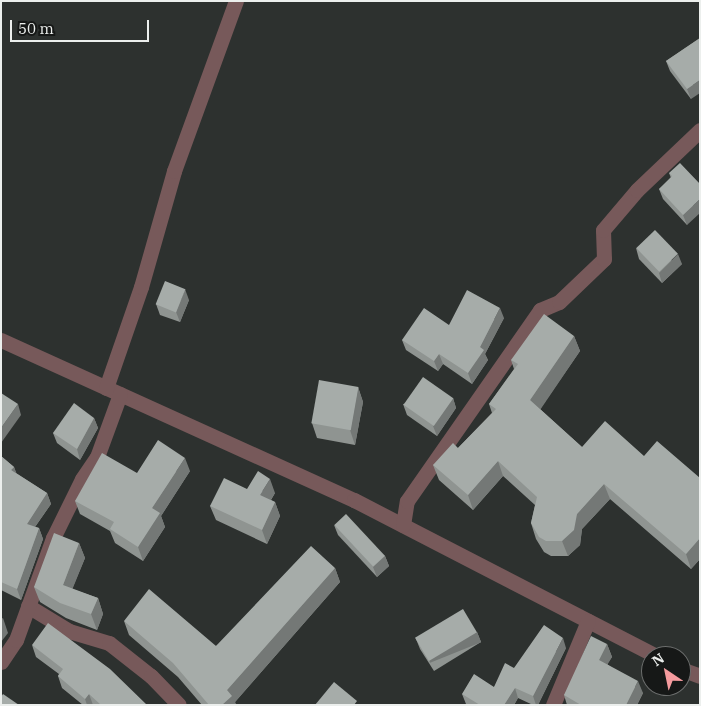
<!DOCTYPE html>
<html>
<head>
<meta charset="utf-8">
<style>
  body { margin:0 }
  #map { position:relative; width:701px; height:706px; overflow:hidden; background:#2d312f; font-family:"IBM Plex Serif",serif }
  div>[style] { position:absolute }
  .minor>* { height:15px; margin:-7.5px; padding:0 7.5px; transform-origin:7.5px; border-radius:7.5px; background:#77595a }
  .wall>* { inset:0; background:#8f9491 }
  .shaded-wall>* { inset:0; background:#747876; transform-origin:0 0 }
  .building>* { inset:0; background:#a6aca9; transform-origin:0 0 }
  span { translate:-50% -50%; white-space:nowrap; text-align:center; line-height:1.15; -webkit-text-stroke:5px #161817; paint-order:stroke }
  .frame { position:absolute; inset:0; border:2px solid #ecefed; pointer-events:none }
  .north { position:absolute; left:641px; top:646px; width:50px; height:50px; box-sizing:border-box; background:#161817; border:1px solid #6c6e6d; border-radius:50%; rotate:326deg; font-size:14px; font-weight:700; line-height:20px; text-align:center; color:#ecefed }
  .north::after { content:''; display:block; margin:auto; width:18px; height:22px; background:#f59b9e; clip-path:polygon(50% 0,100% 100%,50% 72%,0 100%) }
  .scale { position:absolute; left:10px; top:20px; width:139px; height:22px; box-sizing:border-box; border:2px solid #ecefed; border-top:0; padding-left:6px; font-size:15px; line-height:18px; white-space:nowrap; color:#ecefed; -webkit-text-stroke:4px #161817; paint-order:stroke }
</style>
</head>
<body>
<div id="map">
  <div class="minor">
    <div style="left:1px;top:340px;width:388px;rotate:24.4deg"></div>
    <div style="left:354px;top:500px;width:340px;rotate:27.3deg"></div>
    <div style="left:106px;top:388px;width:107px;rotate:-70.9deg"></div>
    <div style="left:141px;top:287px;width:121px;rotate:-74.1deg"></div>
    <div style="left:174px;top:171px;width:181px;rotate:-70deg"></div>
    <div style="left:403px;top:525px;width:24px;rotate:-81deg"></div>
    <div style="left:407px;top:501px;width:233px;rotate:-55.1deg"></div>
    <div style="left:540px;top:310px;width:21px;rotate:-23deg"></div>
    <div style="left:559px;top:302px;width:62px;rotate:-43.7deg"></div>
    <div style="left:604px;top:259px;width:29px;rotate:-92deg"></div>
    <div style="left:603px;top:230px;width:52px;rotate:-49.6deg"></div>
    <div style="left:637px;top:190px;width:87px;rotate:-43.6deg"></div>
    <div style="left:28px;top:606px;width:48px;rotate:31.4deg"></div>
    <div style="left:69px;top:631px;width:42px;rotate:16.7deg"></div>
    <div style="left:109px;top:643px;width:53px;rotate:38.2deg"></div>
    <div style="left:151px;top:676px;width:40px;rotate:46deg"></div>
    <div style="left:1px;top:662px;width:27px;rotate:-56deg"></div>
    <div style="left:16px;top:640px;width:109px;rotate:-70.1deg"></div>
    <div style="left:53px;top:538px;width:66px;rotate:-63.8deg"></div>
    <div style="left:82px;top:479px;width:27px;rotate:-56deg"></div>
    <div style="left:97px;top:457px;width:67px;rotate:-69.9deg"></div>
    <div style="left:681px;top:669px;width:20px;rotate:20deg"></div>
    <div style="left:553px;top:705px;width:91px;rotate:-67.4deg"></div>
  </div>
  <div class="wall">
    <div style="clip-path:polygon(700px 38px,691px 99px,670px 71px,666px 61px)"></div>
    <div style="clip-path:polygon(669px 173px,700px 184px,687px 225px,663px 199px,659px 189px,671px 178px)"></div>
    <div style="clip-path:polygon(636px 248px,682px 264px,662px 283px,639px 259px)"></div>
    <div style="clip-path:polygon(189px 300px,180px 322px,160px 315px,156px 304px)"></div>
    <div style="clip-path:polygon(504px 318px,485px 354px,488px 360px,472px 384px,443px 364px,438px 371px,406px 350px,402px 340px,449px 325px)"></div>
    <div style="clip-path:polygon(574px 336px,580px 351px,540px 409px,582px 447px,644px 456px,700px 478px,700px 559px,691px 569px,610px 499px,582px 529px,580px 545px,568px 556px,551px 556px,544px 552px,536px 539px,531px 523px,535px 505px,503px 476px,473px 510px,439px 480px,433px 465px,458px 448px,492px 413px,489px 404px,514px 369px,511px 360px)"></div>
    <div style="clip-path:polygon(358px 387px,363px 402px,355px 445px,317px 438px,312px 423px)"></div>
    <div style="clip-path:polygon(453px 398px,456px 408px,437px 436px,407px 415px,403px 404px)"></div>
    <div style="clip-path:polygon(94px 418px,98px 428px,80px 460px,57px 443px,53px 433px)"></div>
    <div style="clip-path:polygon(1px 456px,14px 467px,16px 473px,47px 493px,51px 504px,35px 527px,39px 528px,43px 539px,21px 600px,1px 590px)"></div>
    <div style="clip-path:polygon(190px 471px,161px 516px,165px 527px,143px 561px,115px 543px,110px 531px,80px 514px,75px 501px,137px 473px)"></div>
    <div style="clip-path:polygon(247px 489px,275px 493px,271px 500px,275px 502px,280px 516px,267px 544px,216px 520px,210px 506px)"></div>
    <div style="clip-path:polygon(334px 525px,385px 556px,389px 566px,377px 577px,338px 535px)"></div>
    <div style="clip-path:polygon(79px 543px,85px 558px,72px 589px,98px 598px,103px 614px,97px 630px,66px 618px,40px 602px,34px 587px)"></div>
    <div style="clip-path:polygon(335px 568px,340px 582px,235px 702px,236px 705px,202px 705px,178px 677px,129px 635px,124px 621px,216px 646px)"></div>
    <div style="clip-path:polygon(477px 632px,481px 642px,434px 671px,420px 649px,416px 639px)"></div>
    <div style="clip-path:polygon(607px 644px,612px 657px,607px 664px,643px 693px,637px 705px,567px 705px,564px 695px)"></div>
    <div style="clip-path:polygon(32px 645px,147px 705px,83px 705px,62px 688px,58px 676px,59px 674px,36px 657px)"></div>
    <div style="clip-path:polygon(566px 648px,538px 705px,533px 705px,518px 698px,514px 705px,467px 705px,466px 704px,462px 694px,494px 687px,514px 668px)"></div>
  </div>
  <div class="shaded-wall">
    <div style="clip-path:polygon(700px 80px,700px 93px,691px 99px,687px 89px)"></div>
    <div style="clip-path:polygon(700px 199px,700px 213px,687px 225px,683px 215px)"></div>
    <div style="clip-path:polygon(678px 254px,682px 264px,662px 283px,659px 273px)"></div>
    <div style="clip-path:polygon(185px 289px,189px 300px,180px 322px,176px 312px)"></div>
    <div style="clip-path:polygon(500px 308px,504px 318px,485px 354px,488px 360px,472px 384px,468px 373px,480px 347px)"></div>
    <div style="clip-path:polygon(574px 336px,580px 351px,536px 416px,530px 400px)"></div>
    <div style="clip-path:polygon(439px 354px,443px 364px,438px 371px,434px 361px)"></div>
    <div style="clip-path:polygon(358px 387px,363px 402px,355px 445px,350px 430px)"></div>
    <div style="clip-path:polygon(453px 398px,456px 408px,437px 436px,433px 426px)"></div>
    <div style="clip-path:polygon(18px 404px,21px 415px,1px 443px,1px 428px)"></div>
    <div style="clip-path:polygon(94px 418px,98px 428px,80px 460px,77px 449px)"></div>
    <div style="clip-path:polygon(185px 458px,190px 471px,161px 516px,165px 527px,143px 561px,138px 547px,152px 508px)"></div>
    <div style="clip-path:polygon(498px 461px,503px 476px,473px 510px,468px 495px)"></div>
    <div style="clip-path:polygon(14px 467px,18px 477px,11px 470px)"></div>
    <div style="clip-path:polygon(270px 479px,275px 493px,265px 509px,260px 495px)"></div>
    <div style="clip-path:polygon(604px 484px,610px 499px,582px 529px,580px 545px,568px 556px,562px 541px,577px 514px)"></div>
    <div style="clip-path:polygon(47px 493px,51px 504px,30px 534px,27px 524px)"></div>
    <div style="clip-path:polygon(275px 502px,280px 516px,267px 544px,262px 530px)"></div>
    <div style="clip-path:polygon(39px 528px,43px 539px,21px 600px,17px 589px)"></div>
    <div style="clip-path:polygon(700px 538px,700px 559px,691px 569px,686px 554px)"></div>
    <div style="clip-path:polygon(79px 543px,85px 558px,68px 600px,63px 585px)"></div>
    <div style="clip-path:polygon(385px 556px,389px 566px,377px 577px,373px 567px)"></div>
    <div style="clip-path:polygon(335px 568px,340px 582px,235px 702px,236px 705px,222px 705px,227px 690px)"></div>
    <div style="clip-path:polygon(98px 598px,103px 614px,97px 630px,91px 614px)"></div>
    <div style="clip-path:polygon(3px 618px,8px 633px,1px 642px,1px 619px)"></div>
    <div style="left:477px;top:632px;width:11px;height:55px;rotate:68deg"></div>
    <div style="clip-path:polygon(563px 638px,566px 648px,538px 705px,536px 705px,533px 696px)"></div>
    <div style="clip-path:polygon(607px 644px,612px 657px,603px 672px,599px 660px)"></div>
    <div style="clip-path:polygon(638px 681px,643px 693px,637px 705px,626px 705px)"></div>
    <div style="clip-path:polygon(515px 688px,518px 698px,514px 705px,504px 705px)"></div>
    <div style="clip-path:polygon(89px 694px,93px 705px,87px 705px,85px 699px)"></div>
  </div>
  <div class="building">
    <div style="clip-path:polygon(700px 38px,700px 80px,687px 89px,666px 61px)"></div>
    <div style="clip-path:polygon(680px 163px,700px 184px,700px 199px,683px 215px,659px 189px,672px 176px,669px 173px)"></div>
    <div style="left:655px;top:230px;width:33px;height:26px;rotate:46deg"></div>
    <div style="left:165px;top:281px;width:22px;height:25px;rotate:22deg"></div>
    <div style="clip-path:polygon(467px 290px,500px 308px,480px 347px,484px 350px,468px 373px,439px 354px,434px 361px,402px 340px,424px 308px,449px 325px)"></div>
    <div style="clip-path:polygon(544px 314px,574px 336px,530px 400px,582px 447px,605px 421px,644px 456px,657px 441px,700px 478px,700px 538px,686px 554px,604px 484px,577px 514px,574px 530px,562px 541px,546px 541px,539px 537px,531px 523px,537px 497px,498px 461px,468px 495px,433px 465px,453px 443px,458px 448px,496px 409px,489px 404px,518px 364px,511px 360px)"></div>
    <div style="left:423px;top:377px;width:37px;height:34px;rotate:35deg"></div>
    <div style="left:319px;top:380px;width:40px;height:44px;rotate:10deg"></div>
    <div style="clip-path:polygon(1px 393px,18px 404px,1px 428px)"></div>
    <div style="clip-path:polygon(74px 403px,94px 418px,77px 449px,53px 433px)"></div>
    <div style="clip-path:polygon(158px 440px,185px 458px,152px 508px,160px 513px,138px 547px,110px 529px,114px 522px,75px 501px,102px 453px,137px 473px)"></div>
    <div style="clip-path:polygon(1px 456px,14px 467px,11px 470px,47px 493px,27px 524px,39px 528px,17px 589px,1px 582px)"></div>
    <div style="clip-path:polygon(258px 471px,270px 479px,260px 495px,275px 502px,262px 530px,210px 506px,224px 478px,247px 489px)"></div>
    <div style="left:346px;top:514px;width:57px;height:16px;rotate:47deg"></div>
    <div style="clip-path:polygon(54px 533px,79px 543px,63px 585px,98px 598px,91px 614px,60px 603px,34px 587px)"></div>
    <div style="clip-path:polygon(311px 546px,335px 568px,227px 690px,232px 696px,222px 705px,209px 705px,173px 663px,124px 621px,149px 589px,216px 646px)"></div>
    <div style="left:463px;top:609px;width:27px;height:56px;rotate:59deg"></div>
    <div style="clip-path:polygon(48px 623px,110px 669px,147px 705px,101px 705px,89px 694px,85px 699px,58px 676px,63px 669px,32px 645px)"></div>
    <div style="clip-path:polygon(544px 625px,563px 638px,533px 696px,515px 688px,504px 705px,480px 705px,462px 694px,474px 674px,494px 687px,505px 663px,514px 668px)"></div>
    <div style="clip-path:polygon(591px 636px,607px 644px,599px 660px,638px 681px,626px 705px,581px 705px,564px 695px)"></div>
    <div style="clip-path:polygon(334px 682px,357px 701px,354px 705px,315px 705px)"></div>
    <div style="clip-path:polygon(3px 694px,19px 705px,1px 705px,1px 697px)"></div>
  </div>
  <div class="frame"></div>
  <div class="north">N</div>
  <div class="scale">50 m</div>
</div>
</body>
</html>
